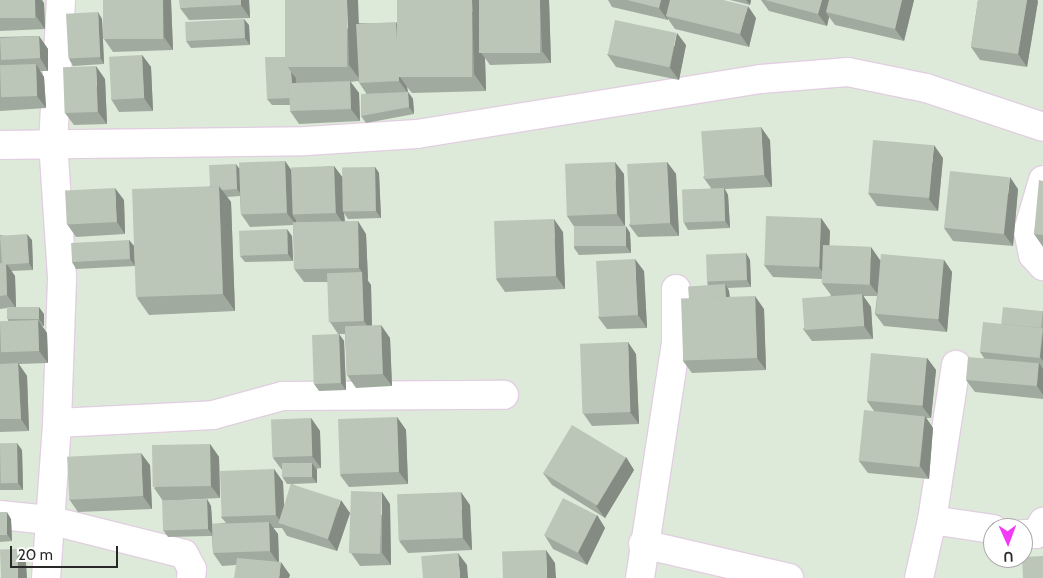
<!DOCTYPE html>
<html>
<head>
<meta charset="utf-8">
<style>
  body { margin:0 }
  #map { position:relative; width:1043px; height:578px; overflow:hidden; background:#deead9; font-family:Cabin,sans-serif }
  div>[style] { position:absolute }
  .roads { filter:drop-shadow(1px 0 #e1cfe1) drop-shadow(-1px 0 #e1cfe1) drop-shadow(0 1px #e1cfe1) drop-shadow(0 -1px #e1cfe1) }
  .minor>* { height:28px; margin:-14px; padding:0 14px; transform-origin:14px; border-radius:14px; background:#fff }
  .wall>* { inset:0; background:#a1aa9f }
  .shaded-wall>* { inset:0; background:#838b82 }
  .building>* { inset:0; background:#bbc6b9; transform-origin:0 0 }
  span { translate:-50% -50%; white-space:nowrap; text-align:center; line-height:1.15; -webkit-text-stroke:4px #fff; paint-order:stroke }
  .north { position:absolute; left:983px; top:518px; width:50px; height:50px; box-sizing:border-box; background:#fff; border:1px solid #a9a9a9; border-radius:50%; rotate:178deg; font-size:14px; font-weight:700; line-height:20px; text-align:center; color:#282828 }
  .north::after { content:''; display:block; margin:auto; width:18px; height:22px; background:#f33af7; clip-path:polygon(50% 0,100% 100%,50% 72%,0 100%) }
  .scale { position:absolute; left:10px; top:546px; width:108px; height:22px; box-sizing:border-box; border:2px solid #282828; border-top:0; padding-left:6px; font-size:15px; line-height:18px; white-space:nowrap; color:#282828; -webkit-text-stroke:4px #fff; paint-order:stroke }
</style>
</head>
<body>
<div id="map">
  <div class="roads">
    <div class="minor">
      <div style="left:0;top:145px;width:306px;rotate:-0.7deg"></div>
      <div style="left:306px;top:141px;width:111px;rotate:-3.6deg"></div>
      <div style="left:417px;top:134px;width:348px;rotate:-9.1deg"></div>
      <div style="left:761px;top:79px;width:87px;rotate:-4.6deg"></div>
      <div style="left:848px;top:72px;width:80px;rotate:11.6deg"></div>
      <div style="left:926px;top:88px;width:123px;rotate:18.4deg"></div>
      <div style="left:1043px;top:180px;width:53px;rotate:106.4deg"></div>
      <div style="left:1028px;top:231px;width:25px;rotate:78deg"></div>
      <div style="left:1033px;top:255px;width:15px;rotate:48deg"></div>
      <div style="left:57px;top:423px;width:156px;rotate:-2.9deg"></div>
      <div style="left:213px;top:415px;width:73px;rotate:-15.2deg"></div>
      <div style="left:283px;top:396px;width:221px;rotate:-0.3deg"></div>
      <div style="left:0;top:515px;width:49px;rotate:5.8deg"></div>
      <div style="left:49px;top:520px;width:139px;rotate:14.1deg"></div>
      <div style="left:184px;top:554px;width:17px;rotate:62deg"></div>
      <div style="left:192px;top:569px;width:9px;rotate:96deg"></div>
      <div style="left:932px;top:520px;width:157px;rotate:-81.2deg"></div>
      <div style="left:1023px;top:534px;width:13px"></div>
      <div style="left:1036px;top:534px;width:14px;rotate:-60deg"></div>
      <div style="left:643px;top:544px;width:150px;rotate:13.1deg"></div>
      <div style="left:46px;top:578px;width:155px;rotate:-85.9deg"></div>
      <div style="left:57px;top:423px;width:146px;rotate:-88deg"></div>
      <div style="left:62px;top:277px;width:134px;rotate:-93.8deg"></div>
      <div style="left:53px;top:143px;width:143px;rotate:-86.8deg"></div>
      <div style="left:640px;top:578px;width:237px;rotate:-81.3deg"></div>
      <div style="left:676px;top:344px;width:55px;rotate:-90deg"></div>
      <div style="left:919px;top:578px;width:59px;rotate:-77.4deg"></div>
      <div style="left:932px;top:520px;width:62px;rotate:8.4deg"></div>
    </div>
  </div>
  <div class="wall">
    <div style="clip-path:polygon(0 0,44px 3px,45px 29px,0 31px)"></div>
    <div style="clip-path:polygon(171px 0,173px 50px,113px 52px,104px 39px)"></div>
    <div style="clip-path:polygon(249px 0,250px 18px,189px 20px,180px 8px)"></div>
    <div style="clip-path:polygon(549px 0,551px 63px,490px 65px,485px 58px,486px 91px,412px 93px,407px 87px,408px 92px,413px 99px,414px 114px,366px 123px,361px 116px,366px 93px,358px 81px,350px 82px,359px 93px,360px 121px,299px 124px,290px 111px,290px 105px,272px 105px,267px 99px,287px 57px,359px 23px,398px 24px)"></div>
    <div style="clip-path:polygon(608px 0,723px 0,756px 18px,749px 47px,675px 29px,668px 19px,668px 20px,612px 7px)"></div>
    <div style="clip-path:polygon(730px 0,751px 0,750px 5px)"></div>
    <div style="clip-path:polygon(761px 0,914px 0,904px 41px,835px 25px,829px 17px,827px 26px,769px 11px)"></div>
    <div style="clip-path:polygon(978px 0,1037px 0,1038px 1px,1027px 67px,980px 60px,971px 47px)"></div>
    <div style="clip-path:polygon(102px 19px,104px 64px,73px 66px,69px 59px)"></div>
    <div style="clip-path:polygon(249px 25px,250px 45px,191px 48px,186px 41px)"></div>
    <div style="clip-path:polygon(39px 36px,48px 49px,48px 71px,40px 71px,44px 77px,46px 108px,0 111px,0 37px)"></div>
    <div style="clip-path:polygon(686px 45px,679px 80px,616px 67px,607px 54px)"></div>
    <div style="clip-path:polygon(142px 55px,151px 67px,153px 111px,119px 112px,111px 99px)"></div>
    <div style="clip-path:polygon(105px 79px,107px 124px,74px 125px,65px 113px)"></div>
    <div style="clip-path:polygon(770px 140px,772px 187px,725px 189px,728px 195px,730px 228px,688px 230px,684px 223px,711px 188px,703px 177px)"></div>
    <div style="clip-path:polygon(943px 158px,938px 211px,877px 206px,868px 193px)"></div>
    <div style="clip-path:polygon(285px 161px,291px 170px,334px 166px,342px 177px,375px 167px,379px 173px,381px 218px,348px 219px,344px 213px,345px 221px,366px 234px,368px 280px,367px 280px,371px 285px,372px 326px,390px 338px,392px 386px,356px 388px,347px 375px,345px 334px,339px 334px,344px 341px,346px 390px,319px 391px,314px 384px,338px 334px,330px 322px,328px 282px,304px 282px,295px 270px,293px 225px,250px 227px,241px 214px,240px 196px,227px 197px,231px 202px,235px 311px,149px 315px,137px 298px,210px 186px,239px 168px)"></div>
    <div style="clip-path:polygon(667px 162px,676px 174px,679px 236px,638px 237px,629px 225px)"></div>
    <div style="clip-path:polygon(624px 174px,625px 226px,630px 233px,631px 253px,579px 255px,574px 248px,575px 228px,567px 216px)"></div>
    <div style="clip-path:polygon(1043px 181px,1043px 247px,1034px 234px)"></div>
    <div style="clip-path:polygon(1018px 189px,1013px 246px,953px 241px,944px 228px)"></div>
    <div style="clip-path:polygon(124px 200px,125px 234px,76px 237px,67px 224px)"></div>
    <div style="clip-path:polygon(821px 218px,830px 231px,829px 246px,880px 260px,944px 260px,952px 272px,947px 332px,884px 326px,875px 314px,877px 296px,863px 296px,871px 307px,873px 339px,812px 341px,803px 329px,831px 295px,822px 283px,822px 279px,773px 277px,764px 265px)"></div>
    <div style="clip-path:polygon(563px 232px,565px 289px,505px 292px,496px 279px)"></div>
    <div style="clip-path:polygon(0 235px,32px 240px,33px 270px,11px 271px,15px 276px,16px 308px,44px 314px,44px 326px,42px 326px,47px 333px,48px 363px,19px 364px,27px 376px,29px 431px,0 432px,0 322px,8px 321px,7px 308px,0 309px)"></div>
    <div style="clip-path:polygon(292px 236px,293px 261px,245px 262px,240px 256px)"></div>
    <div style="clip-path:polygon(129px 240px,134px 246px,135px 266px,76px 269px,72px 262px)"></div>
    <div style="clip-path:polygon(746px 253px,750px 260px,751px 287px,728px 288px,729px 291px,730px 297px,764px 309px,766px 370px,692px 373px,683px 361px,689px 299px,708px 285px,707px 282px)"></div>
    <div style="clip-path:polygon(644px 271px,647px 328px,607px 329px,598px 317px)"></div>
    <div style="clip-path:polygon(1043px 311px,1043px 399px,975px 392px,966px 380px,984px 358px,980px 352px,1001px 324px)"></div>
    <div style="clip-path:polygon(636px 354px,639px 424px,592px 426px,583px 413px)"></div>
    <div style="clip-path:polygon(927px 358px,936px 370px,931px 418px,926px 418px,933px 428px,929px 479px,868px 473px,859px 461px,874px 411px,867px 401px)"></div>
    <div style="clip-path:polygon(397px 417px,406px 430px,408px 484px,349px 487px,340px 475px)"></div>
    <div style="clip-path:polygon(311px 418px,320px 431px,321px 468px,316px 469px,317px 470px,317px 483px,292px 484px,350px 513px,337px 551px,287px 536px,282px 528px,273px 528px,278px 534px,279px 562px,290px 575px,236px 565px,222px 566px,213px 553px,212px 536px,168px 537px,163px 530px,207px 499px,211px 506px,212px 524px,226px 523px,221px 517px,274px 469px,283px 482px,284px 507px,291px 484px,287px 484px,283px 478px,282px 470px,273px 458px)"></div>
    <div style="clip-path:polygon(0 444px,22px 450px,23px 490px,0 490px)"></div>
    <div style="clip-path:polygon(210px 444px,219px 457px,220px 498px,163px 501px,154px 488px)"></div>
    <div style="clip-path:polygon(626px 457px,634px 470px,605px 518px,552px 485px,543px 473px)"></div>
    <div style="clip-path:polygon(150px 465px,152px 509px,78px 512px,69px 499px)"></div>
    <div style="clip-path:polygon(390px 504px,391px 565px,360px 566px,351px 553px)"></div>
    <div style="clip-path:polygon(470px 505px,472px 550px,408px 553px,399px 541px)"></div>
    <div style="clip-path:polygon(0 512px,11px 519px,12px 541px,0 542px)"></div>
    <div style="clip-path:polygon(597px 515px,605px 528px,587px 565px,553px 549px,545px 536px)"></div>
  </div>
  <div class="shaded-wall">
    <div style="clip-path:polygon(35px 0,42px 0,44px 3px,45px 29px,36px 16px)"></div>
    <div style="clip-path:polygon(163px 0,171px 0,173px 50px,164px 37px)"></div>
    <div style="clip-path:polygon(241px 0,249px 0,250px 18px,241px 5px)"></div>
    <div style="clip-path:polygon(347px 0,358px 0,361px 81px,349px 65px)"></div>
    <div style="clip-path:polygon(472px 0,483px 0,481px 53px,485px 58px,486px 91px,474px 74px)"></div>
    <div style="clip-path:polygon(540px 0,549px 0,551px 63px,542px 51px)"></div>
    <div style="clip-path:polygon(661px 0,673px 0,666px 16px,668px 19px,668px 20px,659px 8px)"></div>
    <div style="clip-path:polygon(746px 0,751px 0,750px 5px)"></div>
    <div style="clip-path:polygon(822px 0,834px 0,826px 12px,829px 17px,827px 26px,818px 14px)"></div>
    <div style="clip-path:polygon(902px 0,914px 0,904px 41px,895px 29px)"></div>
    <div style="clip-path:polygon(1027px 0,1037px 0,1038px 1px,1027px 67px,1018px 54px)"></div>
    <div style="clip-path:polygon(748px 6px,756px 18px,749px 47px,740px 34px)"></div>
    <div style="clip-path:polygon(98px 12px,102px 19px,104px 64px,100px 57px)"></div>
    <div style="clip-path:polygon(244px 19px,249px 25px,250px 45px,245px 38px)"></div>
    <div style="clip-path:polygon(396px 22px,405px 34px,400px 77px,407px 87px,408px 93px,399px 81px)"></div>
    <div style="clip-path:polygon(677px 33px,686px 45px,679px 80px,670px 68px)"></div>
    <div style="clip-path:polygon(39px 36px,48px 49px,48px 71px,40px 58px)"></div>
    <div style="clip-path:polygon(142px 55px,151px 67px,153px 111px,144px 98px)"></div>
    <div style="clip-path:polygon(36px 64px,44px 77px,46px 108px,37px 96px)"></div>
    <div style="clip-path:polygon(96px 66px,105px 79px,107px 124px,98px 112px)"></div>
    <div style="clip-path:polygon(291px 72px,296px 78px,297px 104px,293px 98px)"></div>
    <div style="clip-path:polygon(350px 81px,359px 93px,360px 121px,351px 109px)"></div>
    <div style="clip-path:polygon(408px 92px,413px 99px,414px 114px,409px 107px)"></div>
    <div style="clip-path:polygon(761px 127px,770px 140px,772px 187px,764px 175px)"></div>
    <div style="clip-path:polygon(934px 145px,943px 158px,938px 211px,929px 199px)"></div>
    <div style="clip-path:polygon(285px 161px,294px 174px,293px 216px,296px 220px,296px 225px,287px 213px)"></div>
    <div style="clip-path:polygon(615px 162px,624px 174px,625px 226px,617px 214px)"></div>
    <div style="clip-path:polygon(667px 162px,676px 174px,679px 236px,670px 223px)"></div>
    <div style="clip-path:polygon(236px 164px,241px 171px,242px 196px,237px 189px)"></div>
    <div style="clip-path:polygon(334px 166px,343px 178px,343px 212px,344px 213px,345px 226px,336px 213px)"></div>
    <div style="clip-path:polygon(375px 167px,379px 173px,381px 218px,376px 211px)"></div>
    <div style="clip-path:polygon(1010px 177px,1018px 189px,1013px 246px,1004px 234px)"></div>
    <div style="clip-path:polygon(219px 186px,231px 202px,235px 311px,223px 294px)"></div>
    <div style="clip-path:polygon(115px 188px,124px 200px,125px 234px,117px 222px)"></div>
    <div style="clip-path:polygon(724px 188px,728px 195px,730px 228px,725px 221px)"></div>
    <div style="clip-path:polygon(821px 218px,830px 231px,828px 280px,819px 267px)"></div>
    <div style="clip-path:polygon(554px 219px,563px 232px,565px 289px,556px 276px)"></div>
    <div style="clip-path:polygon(358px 221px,366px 234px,368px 280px,359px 268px)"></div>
    <div style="clip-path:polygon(626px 226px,630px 233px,631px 253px,626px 246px)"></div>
    <div style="clip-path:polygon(287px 229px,292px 236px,293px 261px,288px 254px)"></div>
    <div style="clip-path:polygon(27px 234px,32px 240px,33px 270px,29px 263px)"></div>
    <div style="clip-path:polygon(129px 240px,134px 246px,135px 266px,130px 259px)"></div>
    <div style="clip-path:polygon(871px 247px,880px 260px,879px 296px,870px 284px)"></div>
    <div style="clip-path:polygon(746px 253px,750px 260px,751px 287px,747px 280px)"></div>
    <div style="clip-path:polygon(635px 259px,644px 271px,647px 328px,638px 315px)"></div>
    <div style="clip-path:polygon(944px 260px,952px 272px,947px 332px,938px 320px)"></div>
    <div style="clip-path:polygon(6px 263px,15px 276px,16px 308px,7px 295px)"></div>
    <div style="clip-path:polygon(362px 272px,371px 285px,372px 333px,364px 321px)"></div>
    <div style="clip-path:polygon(725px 284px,729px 291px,730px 304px,726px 297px)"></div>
    <div style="clip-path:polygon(862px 294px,871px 307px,873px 339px,864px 326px)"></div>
    <div style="clip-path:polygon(755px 296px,764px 309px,766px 370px,757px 358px)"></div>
    <div style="clip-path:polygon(39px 307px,44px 314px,44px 326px,39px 319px)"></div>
    <div style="clip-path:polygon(38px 320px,47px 333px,48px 363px,39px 351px)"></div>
    <div style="clip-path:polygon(381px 325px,390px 338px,392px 386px,383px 374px)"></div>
    <div style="clip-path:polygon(1043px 333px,1043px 361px,1040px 357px)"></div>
    <div style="clip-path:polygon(339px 334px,344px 341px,346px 390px,341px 383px)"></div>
    <div style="clip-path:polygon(628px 342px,636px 354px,639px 424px,630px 412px)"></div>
    <div style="clip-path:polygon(927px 358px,936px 370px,931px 418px,922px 406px)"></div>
    <div style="clip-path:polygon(18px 363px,27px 376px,29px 431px,21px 419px)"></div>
    <div style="clip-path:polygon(1039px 363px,1043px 369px,1043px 395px,1037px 386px)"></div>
    <div style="clip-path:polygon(925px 416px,933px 428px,929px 479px,920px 466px)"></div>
    <div style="clip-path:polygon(397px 417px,406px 430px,408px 484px,399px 472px)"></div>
    <div style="clip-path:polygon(311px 418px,320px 431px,321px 468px,312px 456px)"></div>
    <div style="clip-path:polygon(17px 443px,22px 450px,23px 490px,18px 483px)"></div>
    <div style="clip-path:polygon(210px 444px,219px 457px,220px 498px,211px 486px)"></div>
    <div style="clip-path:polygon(141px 453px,150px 465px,152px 509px,143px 496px)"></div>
    <div style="clip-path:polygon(626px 457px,634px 470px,605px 518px,596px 506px)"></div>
    <div style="clip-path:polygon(312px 463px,317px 470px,317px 483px,312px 477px)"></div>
    <div style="clip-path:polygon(274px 469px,283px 482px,285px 525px,283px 525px,276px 515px)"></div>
    <div style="clip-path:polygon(382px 492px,390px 504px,391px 565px,382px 553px)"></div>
    <div style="clip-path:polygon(461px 492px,470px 505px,472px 550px,463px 538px)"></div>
    <div style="clip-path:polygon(207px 499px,211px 506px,213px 535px,208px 529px)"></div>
    <div style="clip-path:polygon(341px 500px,350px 513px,337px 551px,328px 539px)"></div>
    <div style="clip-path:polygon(7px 512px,11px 519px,12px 541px,7px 534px)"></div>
    <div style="clip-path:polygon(597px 515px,605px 528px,587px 565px,578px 552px)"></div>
    <div style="clip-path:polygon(269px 522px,278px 534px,279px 564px,270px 551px)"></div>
    <div style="clip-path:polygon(17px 549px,26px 562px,27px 578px,18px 578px)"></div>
    <div style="clip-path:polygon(546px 550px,555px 563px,556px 578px,547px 578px)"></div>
    <div style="clip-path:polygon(458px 553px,467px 565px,468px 578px,460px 578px)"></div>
    <div style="clip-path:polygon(281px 562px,290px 575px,289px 578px,279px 578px)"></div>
  </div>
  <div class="building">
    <div style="left:0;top:0;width:35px;height:18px"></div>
    <div style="left:103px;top:0;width:60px;height:39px"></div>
    <div style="clip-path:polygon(179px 0,241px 0,241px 5px,180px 8px)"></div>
    <div style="left:285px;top:0;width:62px;height:67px"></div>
    <div style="left:397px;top:0;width:75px;height:77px"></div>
    <div style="left:479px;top:0;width:61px;height:53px"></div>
    <div style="clip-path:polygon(627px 0,661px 0,659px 8px)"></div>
    <div style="clip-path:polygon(670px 0,723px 0,748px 6px,740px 34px,666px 16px)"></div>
    <div style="clip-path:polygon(765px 0,822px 0,818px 14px)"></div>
    <div style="clip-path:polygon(829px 0,902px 0,895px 29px,826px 12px)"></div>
    <div style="clip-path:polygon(978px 0,1027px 0,1018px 54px,971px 47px)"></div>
    <div style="left:98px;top:12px;width:45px;height:32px;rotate:87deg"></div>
    <div style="left:244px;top:19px;width:19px;height:59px;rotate:87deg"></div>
    <div style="left:615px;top:20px;width:63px;height:35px;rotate:12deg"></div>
    <div style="left:396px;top:22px;width:59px;height:40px;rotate:87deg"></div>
    <div style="left:39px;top:36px;width:22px;height:39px;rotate:87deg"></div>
    <div style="left:142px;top:55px;width:43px;height:33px;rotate:87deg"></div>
    <div style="clip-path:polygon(265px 57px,287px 57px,288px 67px,291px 72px,292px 83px,289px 83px,290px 98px,267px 99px)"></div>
    <div style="left:36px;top:64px;width:32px;height:36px;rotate:88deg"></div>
    <div style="left:96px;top:66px;width:46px;height:33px;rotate:88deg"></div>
    <div style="left:350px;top:81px;width:28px;height:61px;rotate:88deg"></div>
    <div style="clip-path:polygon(408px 92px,409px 107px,361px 116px,361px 94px)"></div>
    <div style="left:761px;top:127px;width:48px;height:60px;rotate:86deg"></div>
    <div style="left:873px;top:140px;width:61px;height:53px;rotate:5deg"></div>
    <div style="left:285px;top:161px;width:52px;height:46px;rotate:88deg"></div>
    <div style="left:615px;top:162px;width:52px;height:50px;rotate:88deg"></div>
    <div style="left:667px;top:162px;width:61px;height:40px;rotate:87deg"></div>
    <div style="clip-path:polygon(236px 164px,237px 189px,222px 190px,219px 186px,210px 186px,209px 165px)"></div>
    <div style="left:334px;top:166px;width:47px;height:43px;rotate:88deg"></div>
    <div style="left:375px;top:167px;width:44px;height:33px;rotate:89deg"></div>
    <div style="left:950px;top:171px;width:60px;height:57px;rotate:6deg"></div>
    <div style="clip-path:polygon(1039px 180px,1043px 181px,1043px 235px,1034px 234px)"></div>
    <div style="left:219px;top:186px;width:108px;height:87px;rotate:88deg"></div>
    <div style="left:115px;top:188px;width:34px;height:50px;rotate:87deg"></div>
    <div style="left:724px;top:188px;width:33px;height:42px;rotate:88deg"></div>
    <div style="left:766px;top:216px;width:55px;height:49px;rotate:2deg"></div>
    <div style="left:554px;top:219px;width:57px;height:60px;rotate:88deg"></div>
    <div style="left:358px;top:221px;width:47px;height:65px;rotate:89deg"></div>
    <div style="left:626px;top:226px;width:20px;height:52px;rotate:90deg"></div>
    <div style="left:287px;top:229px;width:25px;height:48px;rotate:88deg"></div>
    <div style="left:27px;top:234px;width:29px;height:27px;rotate:86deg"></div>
    <div style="left:129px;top:240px;width:19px;height:58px;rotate:87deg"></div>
    <div style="left:823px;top:245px;width:48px;height:38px;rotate:2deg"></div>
    <div style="left:746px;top:253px;width:27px;height:40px;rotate:88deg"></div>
    <div style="left:881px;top:254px;width:63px;height:60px;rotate:5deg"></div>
    <div style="left:635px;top:259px;width:56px;height:39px;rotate:87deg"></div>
    <div style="clip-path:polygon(0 263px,6px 263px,7px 295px,0 296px)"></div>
    <div style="left:362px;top:272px;width:49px;height:35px;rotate:88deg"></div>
    <div style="left:725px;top:284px;width:13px;height:37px;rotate:86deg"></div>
    <div style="left:862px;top:294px;width:32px;height:60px;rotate:86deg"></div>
    <div style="left:755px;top:296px;width:62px;height:74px;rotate:88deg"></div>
    <div style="left:39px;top:307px;width:12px;height:32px;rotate:90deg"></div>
    <div style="left:1003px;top:307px;width:40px;height:17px;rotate:6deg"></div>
    <div style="left:38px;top:320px;width:31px;height:38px;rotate:88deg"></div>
    <div style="left:983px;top:322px;width:60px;height:30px;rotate:6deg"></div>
    <div style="left:381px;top:325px;width:49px;height:36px;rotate:88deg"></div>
    <div style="left:339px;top:334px;width:49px;height:27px;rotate:88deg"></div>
    <div style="left:628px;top:342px;width:70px;height:48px;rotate:88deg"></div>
    <div style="left:871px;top:353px;width:56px;height:48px;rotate:5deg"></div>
    <div style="left:968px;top:357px;width:71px;height:23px;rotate:5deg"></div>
    <div style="clip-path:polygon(18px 363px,21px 419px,0 419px,0 364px)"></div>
    <div style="left:864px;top:410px;width:61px;height:51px;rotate:6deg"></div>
    <div style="left:397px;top:417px;width:55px;height:59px;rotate:88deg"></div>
    <div style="left:311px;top:418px;width:38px;height:40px;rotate:88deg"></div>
    <div style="left:572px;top:425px;width:63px;height:56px;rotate:31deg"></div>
    <div style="left:17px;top:443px;width:40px;height:17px;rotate:89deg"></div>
    <div style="left:210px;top:444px;width:42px;height:58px;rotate:89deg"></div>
    <div style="left:141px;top:453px;width:43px;height:74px;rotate:87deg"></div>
    <div style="left:312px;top:463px;width:14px;height:30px;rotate:90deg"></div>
    <div style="left:274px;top:469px;width:46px;height:54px;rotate:88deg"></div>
    <div style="left:291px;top:484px;width:52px;height:41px;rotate:18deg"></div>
    <div style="left:351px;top:491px;width:31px;height:62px;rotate:2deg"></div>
    <div style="left:461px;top:492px;width:46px;height:64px;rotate:88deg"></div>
    <div style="left:563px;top:498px;width:38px;height:42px;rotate:27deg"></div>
    <div style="left:207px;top:499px;width:30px;height:45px;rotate:88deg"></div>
    <div style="left:0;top:512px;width:7px;height:23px"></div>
    <div style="left:269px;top:522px;width:29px;height:57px;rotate:88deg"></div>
    <div style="left:17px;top:549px;width:29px;height:17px;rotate:88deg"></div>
    <div style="left:546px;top:550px;width:28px;height:44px;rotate:88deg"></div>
    <div style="left:458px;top:553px;width:25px;height:37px;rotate:85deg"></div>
    <div style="clip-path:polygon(1043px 556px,1043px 578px,1023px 578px,1022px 558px,1023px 558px,1023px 557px)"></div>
    <div style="clip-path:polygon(237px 558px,281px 562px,279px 578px,234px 578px)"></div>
  </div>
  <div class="north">U</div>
  <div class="scale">20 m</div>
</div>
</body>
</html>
